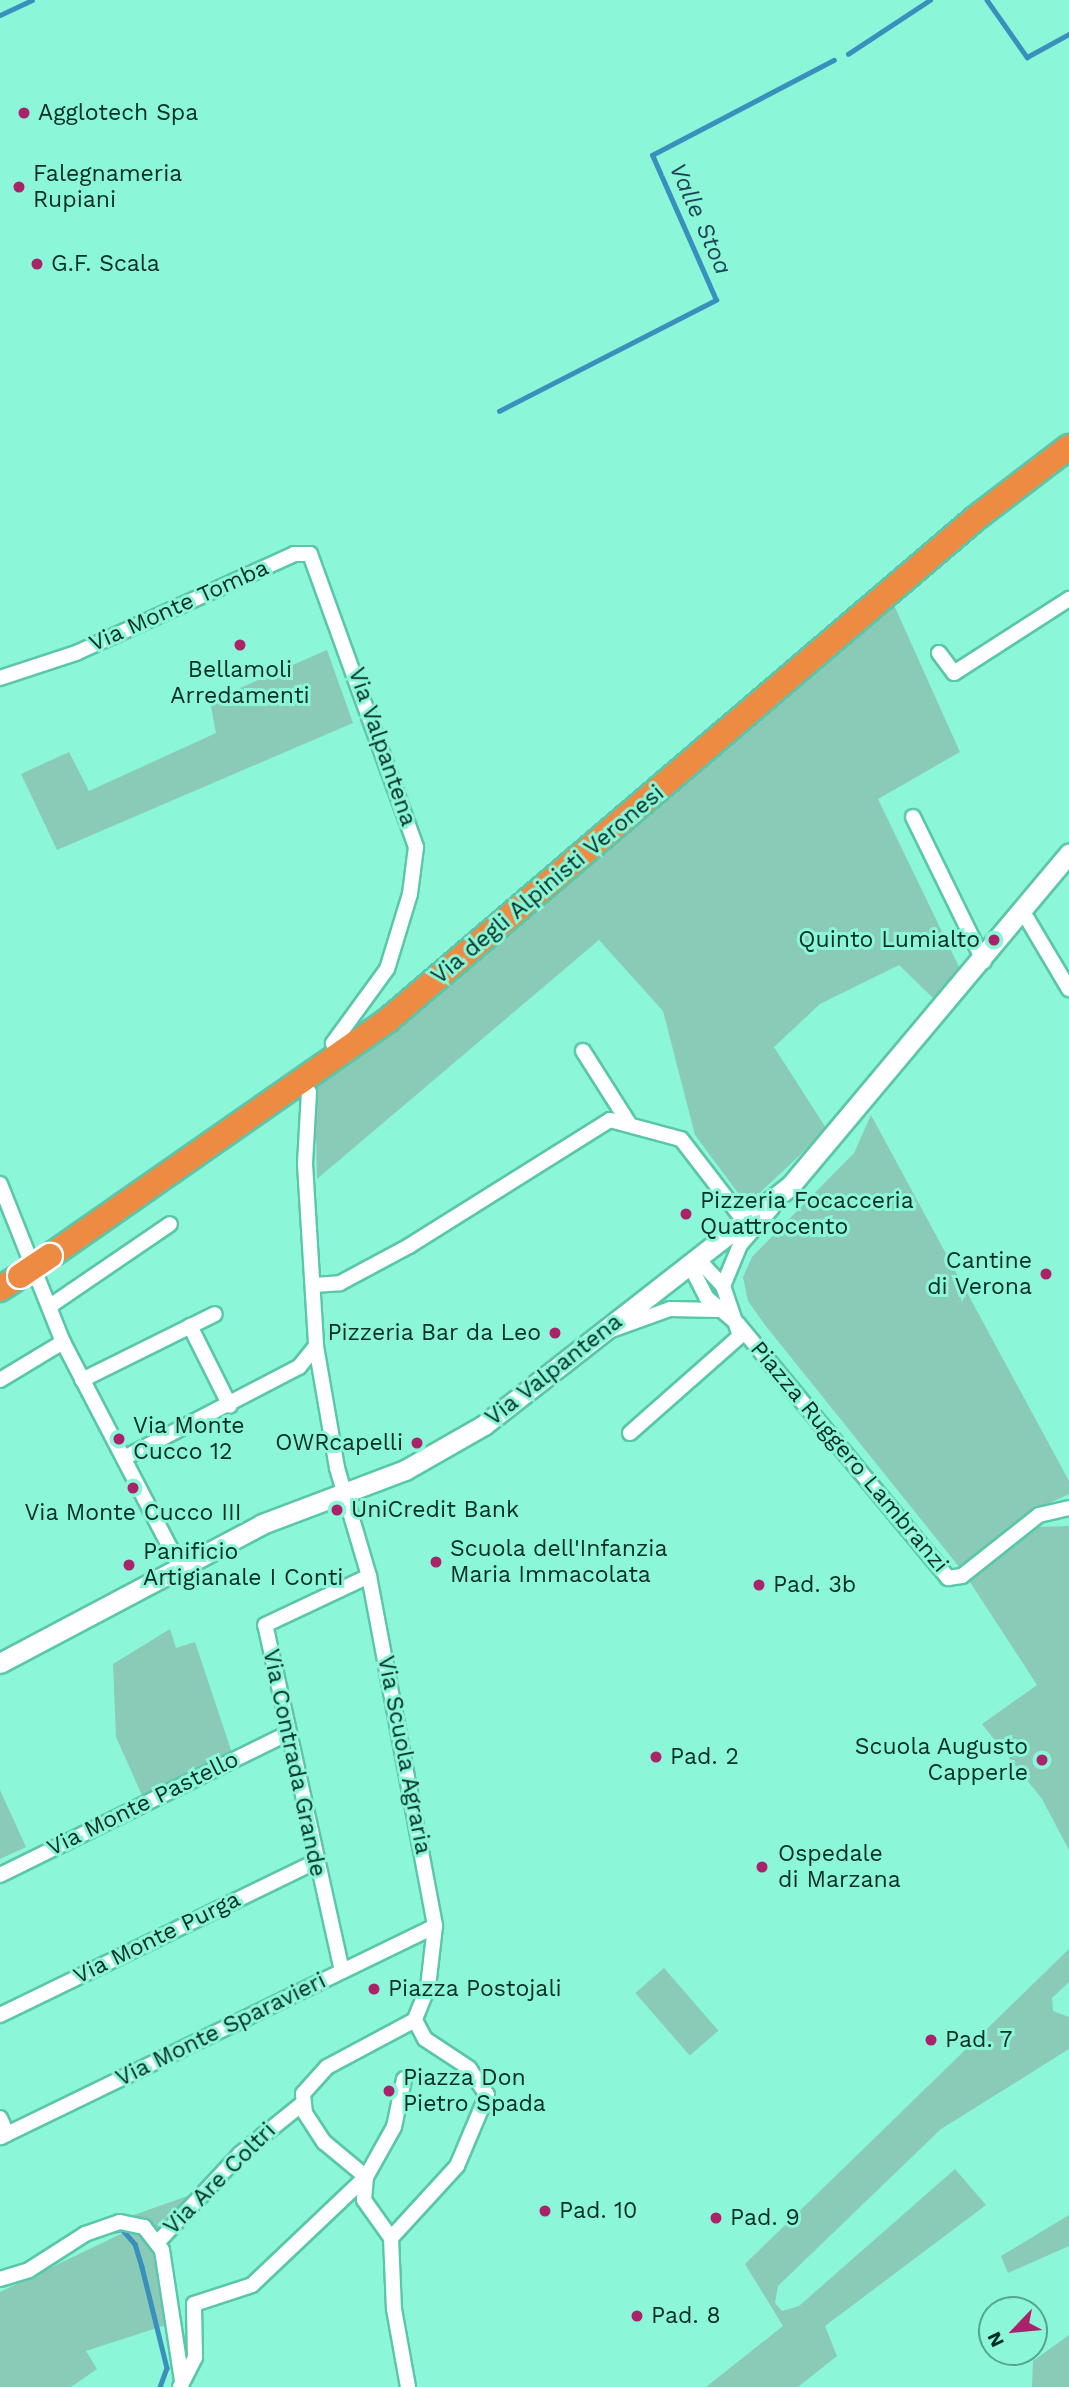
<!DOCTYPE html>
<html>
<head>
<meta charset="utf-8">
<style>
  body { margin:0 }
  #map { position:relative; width:1069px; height:2387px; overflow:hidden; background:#8cf6d8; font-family:"Work Sans",sans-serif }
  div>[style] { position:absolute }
  .green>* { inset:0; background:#8acbb8; transform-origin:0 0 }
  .stream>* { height:4.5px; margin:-2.25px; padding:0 2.25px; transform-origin:2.25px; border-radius:2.25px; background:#3990bc }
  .roads { filter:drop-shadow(2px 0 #5ac6aa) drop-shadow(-2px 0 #5ac6aa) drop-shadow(0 2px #5ac6aa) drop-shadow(0 -2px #5ac6aa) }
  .street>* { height:14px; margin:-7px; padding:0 7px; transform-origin:7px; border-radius:7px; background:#fff }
  .secondary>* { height:19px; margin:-9.5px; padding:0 9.5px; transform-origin:9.5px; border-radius:9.5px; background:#fff }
  .highway>* { height:24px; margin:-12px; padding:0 12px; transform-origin:12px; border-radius:12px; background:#ed8b43 }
  .bridges { filter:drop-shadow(2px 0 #fff) drop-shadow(-2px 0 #fff) drop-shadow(0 2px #fff) drop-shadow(0 -2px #fff) }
  .highway-bridge>* { height:24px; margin:-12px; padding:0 12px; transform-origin:12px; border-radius:12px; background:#ed8b43 }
  .dots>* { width:19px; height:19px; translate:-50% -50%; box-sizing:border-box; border:4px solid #8cf6d8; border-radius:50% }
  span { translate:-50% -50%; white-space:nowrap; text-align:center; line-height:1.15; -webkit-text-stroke:6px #8cf6d8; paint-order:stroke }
  .poi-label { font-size:23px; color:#002e24 }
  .left { translate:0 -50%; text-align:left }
  .right { translate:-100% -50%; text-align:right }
  .street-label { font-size:23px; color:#002e24 }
  .water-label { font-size:24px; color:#1f4458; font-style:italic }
  .north { position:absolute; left:978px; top:2296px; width:70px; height:70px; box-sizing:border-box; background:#8cf6d8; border:2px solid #54a690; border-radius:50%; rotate:244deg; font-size:19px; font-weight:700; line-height:28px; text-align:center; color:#002e24 }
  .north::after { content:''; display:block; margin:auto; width:24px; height:32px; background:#a9226a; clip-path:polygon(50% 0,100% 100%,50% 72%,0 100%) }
</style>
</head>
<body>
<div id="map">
  <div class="green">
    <div style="clip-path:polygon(894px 605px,960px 752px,878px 799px,960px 969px,935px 1000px,899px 965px,820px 1004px,774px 1047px,826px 1128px,800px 1155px,747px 1205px,695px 1135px,663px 1011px,599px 940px,317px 1179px,315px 1089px)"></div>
    <div style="clip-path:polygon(327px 650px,353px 723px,57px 850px,21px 774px,69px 752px,89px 791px,216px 733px,210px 701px)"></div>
    <div style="clip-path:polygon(871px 1115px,1069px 1481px,1069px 1494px,1024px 1515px,960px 1568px,765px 1325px,748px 1301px,743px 1277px,752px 1257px,854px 1153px)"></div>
    <div style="clip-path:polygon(1069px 1526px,1069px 1850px,1042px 1799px,982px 1724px,1037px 1685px,970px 1582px,1035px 1527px)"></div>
    <div style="clip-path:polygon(170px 1629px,176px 1648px,195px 1642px,233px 1756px,145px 1802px,116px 1737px,113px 1664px)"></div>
    <div style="clip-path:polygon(0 1790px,26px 1847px,0 1859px)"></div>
    <div style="clip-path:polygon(1069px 1949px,1069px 1982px,1052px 1998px,1053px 2011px,1069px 2017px,1069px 2049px,941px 2129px,778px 2286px,775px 2303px,782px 2311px,799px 2306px,955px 2169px,986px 2205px,825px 2326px,837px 2356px,798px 2387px,706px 2387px,783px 2326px,745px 2264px)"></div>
    <div style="left:664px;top:1968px;width:83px;height:38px;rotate:49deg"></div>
    <div style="clip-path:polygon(196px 2193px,160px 2237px,131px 2216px)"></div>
    <div style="clip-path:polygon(1069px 2215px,1069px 2246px,1008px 2273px,1001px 2256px)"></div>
    <div style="clip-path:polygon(129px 2230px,156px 2243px,169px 2324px,86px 2351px,97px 2369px,71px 2387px,0 2387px,0 2292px)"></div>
    <div style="clip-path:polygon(1069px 2335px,1069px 2387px,1032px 2387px,1033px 2361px)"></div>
  </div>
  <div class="stream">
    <div style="left:987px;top:0;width:70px;rotate:54.9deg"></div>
    <div style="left:1027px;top:57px;width:48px;rotate:-28.7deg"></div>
    <div style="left:0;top:15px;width:35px;rotate:-25deg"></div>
    <div style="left:848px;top:54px;width:98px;rotate:-33.4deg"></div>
    <div style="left:499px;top:411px;width:244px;rotate:-27.1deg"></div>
    <div style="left:716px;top:300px;width:158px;rotate:-113.8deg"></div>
    <div style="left:652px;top:155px;width:205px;rotate:-27.6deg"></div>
    <div style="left:113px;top:2231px;width:9px;rotate:-13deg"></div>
    <div style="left:122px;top:2229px;width:20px;rotate:49deg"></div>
    <div style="left:135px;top:2244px;width:24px;rotate:73deg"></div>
    <div style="left:142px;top:2267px;width:104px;rotate:76.1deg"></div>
    <div style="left:167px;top:2368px;width:20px;rotate:110deg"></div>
  </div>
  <div class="roads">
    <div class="street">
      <div style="left:939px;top:653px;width:25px;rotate:53deg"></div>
      <div style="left:954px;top:673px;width:137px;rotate:-32.8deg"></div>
      <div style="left:0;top:678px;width:80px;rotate:-18.2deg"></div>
      <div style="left:76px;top:653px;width:239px;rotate:-24.4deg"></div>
      <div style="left:294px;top:554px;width:16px"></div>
      <div style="left:310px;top:554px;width:312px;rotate:70.1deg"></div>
      <div style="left:416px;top:847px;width:47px;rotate:97.3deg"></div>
      <div style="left:410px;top:894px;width:78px;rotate:107deg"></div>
      <div style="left:387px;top:969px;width:92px;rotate:126.1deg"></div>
      <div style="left:913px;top:817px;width:161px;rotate:63.9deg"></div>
      <div style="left:1022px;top:910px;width:92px;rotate:59.3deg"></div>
      <div style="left:583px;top:1051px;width:84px;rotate:57.6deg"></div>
      <div style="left:309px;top:1092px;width:72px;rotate:93.2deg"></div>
      <div style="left:305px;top:1164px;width:182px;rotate:86.5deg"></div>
      <div style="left:316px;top:1346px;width:124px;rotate:80.2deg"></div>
      <div style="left:337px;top:1468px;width:113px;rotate:73.5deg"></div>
      <div style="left:369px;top:1576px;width:356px;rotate:79.3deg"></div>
      <div style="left:435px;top:1926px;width:61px;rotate:96.5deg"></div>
      <div style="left:428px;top:1987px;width:35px;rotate:112deg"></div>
      <div style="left:415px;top:2020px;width:100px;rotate:151.9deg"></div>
      <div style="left:327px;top:2067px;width:36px;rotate:132deg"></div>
      <div style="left:303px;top:2094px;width:19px;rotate:84deg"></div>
      <div style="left:305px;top:2113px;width:35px;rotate:57deg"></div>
      <div style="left:324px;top:2142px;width:55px;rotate:39.8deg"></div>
      <div style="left:0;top:1184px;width:170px;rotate:68.3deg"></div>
      <div style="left:63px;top:1342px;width:251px;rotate:62.5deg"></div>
      <div style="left:690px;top:1265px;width:36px;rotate:63deg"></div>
      <div style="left:706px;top:1297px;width:42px;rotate:40.2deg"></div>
      <div style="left:738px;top:1324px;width:330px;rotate:50.4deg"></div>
      <div style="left:948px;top:1578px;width:14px;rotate:-8deg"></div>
      <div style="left:962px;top:1576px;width:98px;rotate:-38.4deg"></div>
      <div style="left:1039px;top:1515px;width:31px;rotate:-13deg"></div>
      <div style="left:314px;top:1285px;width:26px;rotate:-4deg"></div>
      <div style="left:340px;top:1283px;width:78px;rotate:-28.2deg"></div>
      <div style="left:409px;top:1246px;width:237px;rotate:-32.1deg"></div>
      <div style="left:610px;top:1120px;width:73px;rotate:15deg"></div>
      <div style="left:681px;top:1139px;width:105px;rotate:52.4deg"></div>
      <div style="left:723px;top:1286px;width:44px;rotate:-67.5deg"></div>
      <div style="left:740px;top:1245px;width:49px;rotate:-49.1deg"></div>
      <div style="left:50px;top:1306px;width:145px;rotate:-34.3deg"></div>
      <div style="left:190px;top:1326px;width:89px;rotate:63.4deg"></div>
      <div style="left:606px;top:1332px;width:68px;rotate:-19.8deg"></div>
      <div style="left:670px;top:1309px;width:48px;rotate:1.2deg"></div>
      <div style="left:0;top:1380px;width:74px;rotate:-31.1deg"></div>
      <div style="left:82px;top:1380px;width:148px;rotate:-26.4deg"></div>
      <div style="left:630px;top:1433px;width:147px;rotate:-41.4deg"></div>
      <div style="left:740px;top:1336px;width:53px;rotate:-108.8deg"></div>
      <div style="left:723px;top:1286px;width:37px;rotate:-133deg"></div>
      <div style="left:124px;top:1458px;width:197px;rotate:-27.5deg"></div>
      <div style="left:299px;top:1367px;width:27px;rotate:-51deg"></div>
      <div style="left:0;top:1875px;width:319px;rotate:-26.2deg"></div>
      <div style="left:342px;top:1971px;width:354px;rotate:-102.5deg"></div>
      <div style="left:265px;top:1625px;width:115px;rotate:-25.2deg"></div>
      <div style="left:0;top:2015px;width:350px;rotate:-25.9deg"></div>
      <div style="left:0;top:2118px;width:17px;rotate:66deg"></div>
      <div style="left:7px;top:2134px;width:7px;rotate:153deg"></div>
      <div style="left:7px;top:2134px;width:476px;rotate:-25.9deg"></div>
      <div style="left:366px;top:2177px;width:23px;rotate:95deg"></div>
      <div style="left:364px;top:2200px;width:47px;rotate:54.6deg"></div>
      <div style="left:391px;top:2238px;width:98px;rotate:-47.5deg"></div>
      <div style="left:457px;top:2166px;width:77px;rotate:-67.1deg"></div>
      <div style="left:487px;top:2095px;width:32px;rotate:-124deg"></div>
      <div style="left:469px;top:2068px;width:53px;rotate:-146.6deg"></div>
      <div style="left:425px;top:2039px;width:21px;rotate:-118deg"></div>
      <div style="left:391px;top:2238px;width:71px;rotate:87.6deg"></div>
      <div style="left:394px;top:2309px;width:79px;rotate:79.8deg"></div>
      <div style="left:158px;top:2242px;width:120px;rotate:-47deg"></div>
      <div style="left:240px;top:2154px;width:80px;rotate:-38.9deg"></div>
      <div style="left:0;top:2279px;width:30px;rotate:-17deg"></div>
      <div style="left:29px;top:2270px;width:67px;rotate:-32.7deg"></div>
      <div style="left:85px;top:2234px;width:37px;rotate:-19deg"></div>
      <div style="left:120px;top:2222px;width:25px;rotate:12deg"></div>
      <div style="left:144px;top:2227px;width:29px;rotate:52deg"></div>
      <div style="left:162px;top:2250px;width:133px;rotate:81.3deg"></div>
      <div style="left:180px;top:2387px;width:33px;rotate:-63deg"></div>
      <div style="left:195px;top:2358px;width:54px;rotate:-91.1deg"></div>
      <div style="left:194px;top:2304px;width:61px;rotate:-18.1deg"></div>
      <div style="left:252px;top:2285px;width:157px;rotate:-43.5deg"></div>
      <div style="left:366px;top:2177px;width:57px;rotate:-60.8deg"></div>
      <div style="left:394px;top:2127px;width:49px;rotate:-78.2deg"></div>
    </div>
    <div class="secondary">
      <div style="left:0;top:1663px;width:297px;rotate:-27.9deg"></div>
      <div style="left:262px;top:1524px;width:153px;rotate:-20.7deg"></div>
      <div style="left:405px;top:1470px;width:91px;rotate:-29.7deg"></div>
      <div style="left:484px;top:1425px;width:388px;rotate:-38deg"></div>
      <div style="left:790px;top:1186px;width:434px;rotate:-50deg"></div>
    </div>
    <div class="highway">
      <div style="left:50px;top:1256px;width:411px;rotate:-34.9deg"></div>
      <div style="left:387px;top:1021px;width:775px;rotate:-40.5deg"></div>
      <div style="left:976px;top:518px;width:117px;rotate:-37.4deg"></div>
      <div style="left:0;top:1289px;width:24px;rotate:-33deg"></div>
    </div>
  </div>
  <div class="bridges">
    <div class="highway-bridge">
      <div style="left:20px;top:1276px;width:36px;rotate:-34deg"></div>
    </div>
  </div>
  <div class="dots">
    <div style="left:24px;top:113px;background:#a9226a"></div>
    <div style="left:19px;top:187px;background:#a9226a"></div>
    <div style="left:37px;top:264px;background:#a9226a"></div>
    <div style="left:240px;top:645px;background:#a9226a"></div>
    <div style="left:994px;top:940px;background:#a9226a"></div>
    <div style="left:686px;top:1214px;background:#a9226a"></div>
    <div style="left:1046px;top:1274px;background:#a9226a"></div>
    <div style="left:555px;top:1333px;background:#a9226a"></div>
    <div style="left:119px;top:1439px;background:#a9226a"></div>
    <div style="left:417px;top:1443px;background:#a9226a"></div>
    <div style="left:133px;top:1488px;background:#a9226a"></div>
    <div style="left:337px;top:1510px;background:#a9226a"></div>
    <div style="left:436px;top:1562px;background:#a9226a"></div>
    <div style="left:129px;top:1565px;background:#a9226a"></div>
    <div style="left:759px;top:1585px;background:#a9226a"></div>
    <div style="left:656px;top:1757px;background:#a9226a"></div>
    <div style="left:1042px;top:1760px;background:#a9226a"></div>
    <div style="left:762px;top:1867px;background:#a9226a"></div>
    <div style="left:374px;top:1989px;background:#a9226a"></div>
    <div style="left:931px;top:2040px;background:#a9226a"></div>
    <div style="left:389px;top:2091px;background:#a9226a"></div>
    <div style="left:545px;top:2211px;background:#a9226a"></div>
    <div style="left:716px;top:2218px;background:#a9226a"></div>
    <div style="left:637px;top:2316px;background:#a9226a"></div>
  </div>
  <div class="poi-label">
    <span class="left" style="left:38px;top:113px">Agglotech Spa</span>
    <span class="left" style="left:33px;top:187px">Falegnameria<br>Rupiani</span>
    <span class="left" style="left:51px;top:264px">G.F. Scala</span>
    <span style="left:240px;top:683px">Bellamoli<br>Arredamenti</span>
    <span class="right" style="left:980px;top:940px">Quinto Lumialto</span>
    <span class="left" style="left:700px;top:1214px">Pizzeria Focacceria<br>Quattrocento</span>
    <span class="right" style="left:1032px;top:1274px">Cantine<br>di Verona</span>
    <span class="right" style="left:541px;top:1333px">Pizzeria Bar da Leo</span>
    <span class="left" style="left:133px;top:1439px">Via Monte<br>Cucco 12</span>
    <span class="right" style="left:403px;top:1443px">OWRcapelli</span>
    <span class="left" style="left:351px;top:1510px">UniCredit Bank</span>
    <span style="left:133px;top:1513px">Via Monte Cucco III</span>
    <span class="left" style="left:450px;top:1562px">Scuola dell'Infanzia<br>Maria Immacolata</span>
    <span class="left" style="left:143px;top:1565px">Panificio<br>Artigianale I Conti</span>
    <span class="left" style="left:773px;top:1585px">Pad. 3b</span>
    <span class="right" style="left:1028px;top:1760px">Scuola Augusto<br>Capperle</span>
    <span class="left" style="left:670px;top:1757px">Pad. 2</span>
    <span class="left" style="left:778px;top:1867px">Ospedale<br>di Marzana</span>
    <span class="left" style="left:388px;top:1989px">Piazza Postojali</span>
    <span class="left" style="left:945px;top:2040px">Pad. 7</span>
    <span class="left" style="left:403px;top:2091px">Piazza Don<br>Pietro Spada</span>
    <span class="left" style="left:559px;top:2211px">Pad. 10</span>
    <span class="left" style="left:730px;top:2218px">Pad. 9</span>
    <span class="left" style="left:651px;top:2316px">Pad. 8</span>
  </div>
  <div class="street-label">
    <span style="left:179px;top:606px;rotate:-24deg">Via Monte Tomba</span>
    <span style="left:382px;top:747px;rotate:71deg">Via Valpantena</span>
    <span style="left:548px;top:885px;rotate:-40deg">Via degli Alpinisti Veronesi</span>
    <span style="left:554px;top:1370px;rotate:-38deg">Via Valpantena</span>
    <span style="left:849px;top:1457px;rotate:50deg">Piazza Ruggero Lambranzi</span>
    <span style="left:404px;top:1755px;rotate:79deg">Via Scuola Agraria</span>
    <span style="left:294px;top:1763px;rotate:78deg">Via Contrada Grande</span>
    <span style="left:143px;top:1804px;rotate:-26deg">Via Monte Pastello</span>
    <span style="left:157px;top:1938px;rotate:-26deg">Via Monte Purga</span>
    <span style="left:221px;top:2030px;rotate:-26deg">Via Monte Sparavieri</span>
    <span style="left:220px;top:2179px;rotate:-45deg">Via Are Coltri</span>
  </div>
  <div class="water-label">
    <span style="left:700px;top:219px;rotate:66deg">Valle Stoa</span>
  </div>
  <div class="north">N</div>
</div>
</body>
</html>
